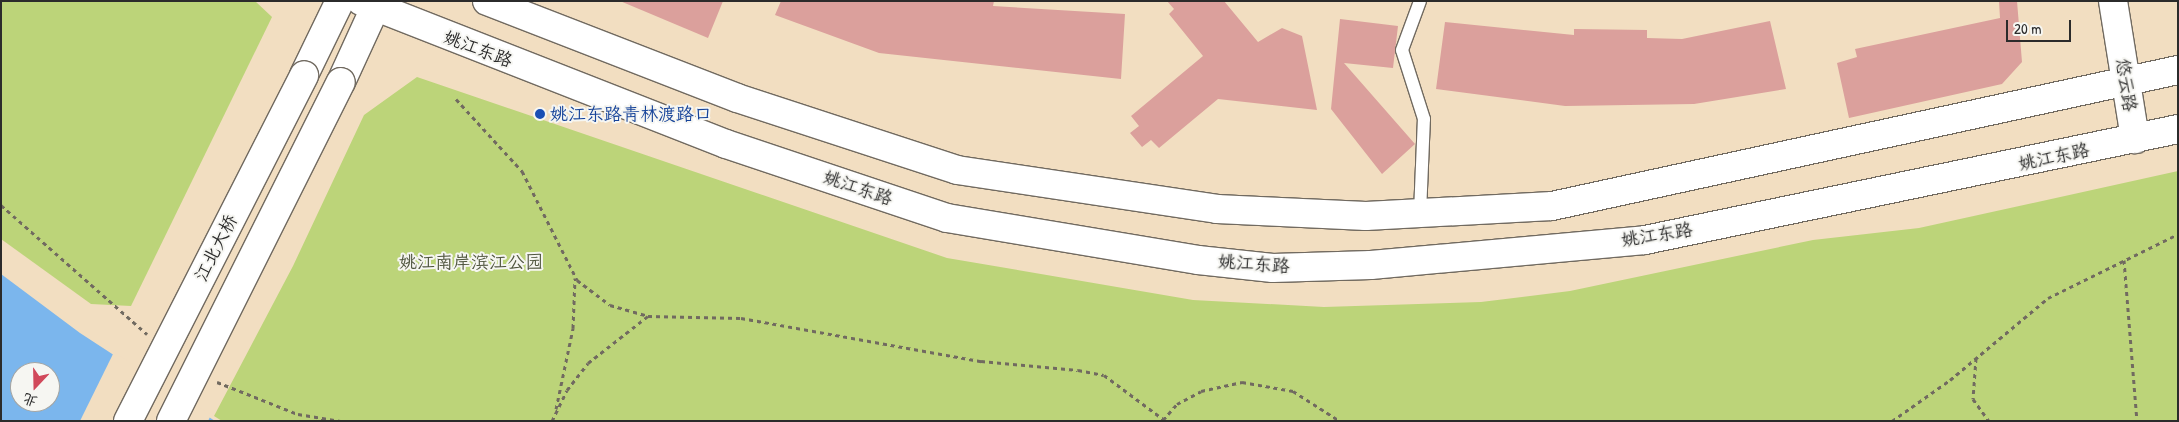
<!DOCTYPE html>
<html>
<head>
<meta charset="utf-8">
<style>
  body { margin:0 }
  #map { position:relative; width:2179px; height:422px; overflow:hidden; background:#f2dec1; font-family:"Patrick Hand","LXGW WenKai TC",sans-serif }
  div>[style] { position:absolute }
  .green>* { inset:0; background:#bcd479 }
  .water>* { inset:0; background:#7bb6ed }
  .pier>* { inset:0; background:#f2dec1 }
  .building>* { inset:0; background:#dba09c }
  .path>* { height:3px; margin-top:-1.5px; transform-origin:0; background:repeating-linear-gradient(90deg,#716a60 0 4px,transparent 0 8px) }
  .roads { filter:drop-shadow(1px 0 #716a60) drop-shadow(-1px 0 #716a60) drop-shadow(0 1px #716a60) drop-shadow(0 -1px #716a60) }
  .lane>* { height:12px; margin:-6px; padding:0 6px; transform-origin:6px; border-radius:6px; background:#fff }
  .secondary>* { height:28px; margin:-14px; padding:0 14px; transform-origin:14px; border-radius:14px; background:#fff }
  .primary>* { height:28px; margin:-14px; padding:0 14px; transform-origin:14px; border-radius:14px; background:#fff }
  .bridges { filter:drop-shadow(1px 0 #716a60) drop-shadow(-1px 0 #716a60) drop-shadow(0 1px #716a60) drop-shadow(0 -1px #716a60) }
  .primary-bridge>* { height:28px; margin:-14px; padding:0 14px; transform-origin:14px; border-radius:14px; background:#fff }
  .dots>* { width:14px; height:14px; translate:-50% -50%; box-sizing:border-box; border:2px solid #f6f6f2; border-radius:50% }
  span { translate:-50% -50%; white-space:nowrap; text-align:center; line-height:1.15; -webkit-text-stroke:4px #f6f6f2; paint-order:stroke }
  .street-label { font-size:18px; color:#2b2b2b }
  .transit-label { font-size:18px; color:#164399 }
  .left { translate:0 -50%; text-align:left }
  .park-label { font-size:18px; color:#4f553e }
  .frame { position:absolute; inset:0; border:2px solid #2b2b2b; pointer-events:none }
  .north { position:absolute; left:10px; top:362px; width:50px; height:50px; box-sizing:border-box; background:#f6f6f2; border:1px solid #a5a5a2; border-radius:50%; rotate:201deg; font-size:14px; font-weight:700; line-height:20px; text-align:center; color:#2b2b2b }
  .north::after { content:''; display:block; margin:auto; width:18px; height:22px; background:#d1495b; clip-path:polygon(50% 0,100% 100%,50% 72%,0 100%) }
  .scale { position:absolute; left:2006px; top:20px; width:65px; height:22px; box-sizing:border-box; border:2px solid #2b2b2b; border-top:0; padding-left:6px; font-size:15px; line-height:18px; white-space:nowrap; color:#2b2b2b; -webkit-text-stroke:4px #f6f6f2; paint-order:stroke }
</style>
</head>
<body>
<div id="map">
  <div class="green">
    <div style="clip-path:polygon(1px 1px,255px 1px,272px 17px,131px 306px,91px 304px,1px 239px)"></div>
    <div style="clip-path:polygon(417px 77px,947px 258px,1193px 300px,1324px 307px,1481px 302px,1570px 291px,1813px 240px,1919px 228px,2178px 171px,2178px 421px,222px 421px,214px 416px,293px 266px,364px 115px)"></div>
  </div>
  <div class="water">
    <div style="clip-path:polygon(evenodd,1px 274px,80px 333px,215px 421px,1px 421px,1px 274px,20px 372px,50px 372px,50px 402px,20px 402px,20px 372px)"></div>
  </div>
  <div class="pier">
    <div style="clip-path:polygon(114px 352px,211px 415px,208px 421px,80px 421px)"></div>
  </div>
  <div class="building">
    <div style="clip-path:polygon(620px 1px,723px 1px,708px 38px)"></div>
    <div style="clip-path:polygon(781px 1px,994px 1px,993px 6px,1125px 14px,1121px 79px,879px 53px,775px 15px)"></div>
    <div style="clip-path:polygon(1167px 1px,1224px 1px,1258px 42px,1282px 28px,1302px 36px,1317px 110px,1218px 99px,1159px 148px,1151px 140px,1142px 147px,1130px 133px,1139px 126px,1131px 116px,1203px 56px,1169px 14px,1174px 9px)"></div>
    <div style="clip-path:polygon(1999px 1px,2017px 1px,2022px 62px,2002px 84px,1849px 118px,1837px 63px,1857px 57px,1855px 49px,2000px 18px)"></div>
    <div style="clip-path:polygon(1340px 19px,1398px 26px,1393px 68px,1344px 63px,1415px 144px,1382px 174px,1331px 109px)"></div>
    <div style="clip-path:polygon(1770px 21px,1786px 89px,1694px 104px,1565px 106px,1436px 89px,1445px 22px,1574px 35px,1574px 29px,1647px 30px,1647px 38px,1682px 39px)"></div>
  </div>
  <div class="path">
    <div style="left:456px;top:99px;width:98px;rotate:47.5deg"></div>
    <div style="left:522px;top:171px;width:122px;rotate:63.2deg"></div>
    <div style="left:577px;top:280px;width:41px;rotate:37.1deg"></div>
    <div style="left:610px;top:305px;width:40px;rotate:16deg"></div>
    <div style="left:648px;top:316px;width:93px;rotate:1.2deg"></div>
    <div style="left:741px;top:318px;width:244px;rotate:10.2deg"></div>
    <div style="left:981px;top:361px;width:97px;rotate:5.3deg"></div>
    <div style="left:1078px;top:370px;width:26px;rotate:11deg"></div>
    <div style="left:1104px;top:375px;width:74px;rotate:36.7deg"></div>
    <div style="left:1px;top:205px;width:195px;rotate:41.5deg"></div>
    <div style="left:2124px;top:260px;width:162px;rotate:85.4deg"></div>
    <div style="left:1976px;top:358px;width:41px;rotate:94.2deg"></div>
    <div style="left:1973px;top:399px;width:27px;rotate:54deg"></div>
    <div style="left:217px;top:382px;width:87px;rotate:21.6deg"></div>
    <div style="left:298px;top:414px;width:43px;rotate:9.5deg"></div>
    <div style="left:556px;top:409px;width:83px;rotate:-78.1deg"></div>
    <div style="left:573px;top:328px;width:50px;rotate:-87.7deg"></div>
    <div style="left:1163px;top:420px;width:21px;rotate:-49deg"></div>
    <div style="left:1177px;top:404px;width:27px;rotate:-28deg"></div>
    <div style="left:1201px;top:391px;width:42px;rotate:-12.4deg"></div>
    <div style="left:1242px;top:382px;width:52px;rotate:10deg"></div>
    <div style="left:1293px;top:391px;width:56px;rotate:32.6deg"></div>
    <div style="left:552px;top:421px;width:34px;rotate:-64deg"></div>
    <div style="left:567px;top:390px;width:34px;rotate:-52deg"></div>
    <div style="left:588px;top:363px;width:76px;rotate:-38.1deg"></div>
    <div style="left:1892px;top:421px;width:71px;rotate:-35.3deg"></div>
    <div style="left:1950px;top:380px;width:128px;rotate:-39.9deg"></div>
    <div style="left:2048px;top:298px;width:145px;rotate:-26.2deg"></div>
  </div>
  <div class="roads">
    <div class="lane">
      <div style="left:1420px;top:213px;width:94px;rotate:-87.6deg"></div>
      <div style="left:1424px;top:119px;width:72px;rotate:-107.7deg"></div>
      <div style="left:1402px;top:50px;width:52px;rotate:-69.8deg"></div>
    </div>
    <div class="secondary">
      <div style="left:361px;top:1px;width:392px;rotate:21.4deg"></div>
      <div style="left:726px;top:144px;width:233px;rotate:18.5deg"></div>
      <div style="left:947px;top:218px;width:254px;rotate:9.5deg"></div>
      <div style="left:1198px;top:260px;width:75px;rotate:6.1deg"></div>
      <div style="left:1273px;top:268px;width:98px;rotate:-1.8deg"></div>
      <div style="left:1371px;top:265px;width:275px;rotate:-5.2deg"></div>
      <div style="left:1645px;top:240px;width:544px;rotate:-11.76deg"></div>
      <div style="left:487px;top:1px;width:268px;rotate:21.2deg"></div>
      <div style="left:737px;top:98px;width:231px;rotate:18.1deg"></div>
      <div style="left:957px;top:170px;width:263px;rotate:8.5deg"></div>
      <div style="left:1217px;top:209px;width:149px;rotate:2.7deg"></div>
      <div style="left:1366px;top:216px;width:186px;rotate:-3.1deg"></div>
      <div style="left:1552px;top:206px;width:641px;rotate:-12.26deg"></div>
      <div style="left:2113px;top:1px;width:140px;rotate:80.9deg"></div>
    </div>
    <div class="primary">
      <div style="left:304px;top:75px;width:82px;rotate:-64.1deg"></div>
      <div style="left:341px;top:82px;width:89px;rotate:-65.4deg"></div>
    </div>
  </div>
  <div class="bridges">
    <div class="primary-bridge">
      <div style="left:128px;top:421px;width:388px;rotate:-63deg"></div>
      <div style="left:171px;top:421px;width:379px;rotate:-63.4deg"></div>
    </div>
  </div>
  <div class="dots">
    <div style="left:540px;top:114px;background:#1a4fb4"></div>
  </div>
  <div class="street-label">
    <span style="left:478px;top:49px;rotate:21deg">姚江东路</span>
    <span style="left:2126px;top:85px;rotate:81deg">悠云路</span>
    <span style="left:2054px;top:157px;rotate:-12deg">姚江东路</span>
    <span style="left:858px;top:188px;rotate:19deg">姚江东路</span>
    <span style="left:1657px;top:235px;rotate:-9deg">姚江东路</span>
    <span style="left:216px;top:248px;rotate:-63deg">江北大桥</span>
    <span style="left:1254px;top:264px;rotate:4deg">姚江东路</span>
  </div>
  <div class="transit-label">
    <span class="left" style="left:550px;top:114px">姚江东路青林渡路口</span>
  </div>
  <div class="park-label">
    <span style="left:471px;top:262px">姚江南岸滨江公园</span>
  </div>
  <div class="frame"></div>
  <div class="north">北</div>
  <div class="scale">20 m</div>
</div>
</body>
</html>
